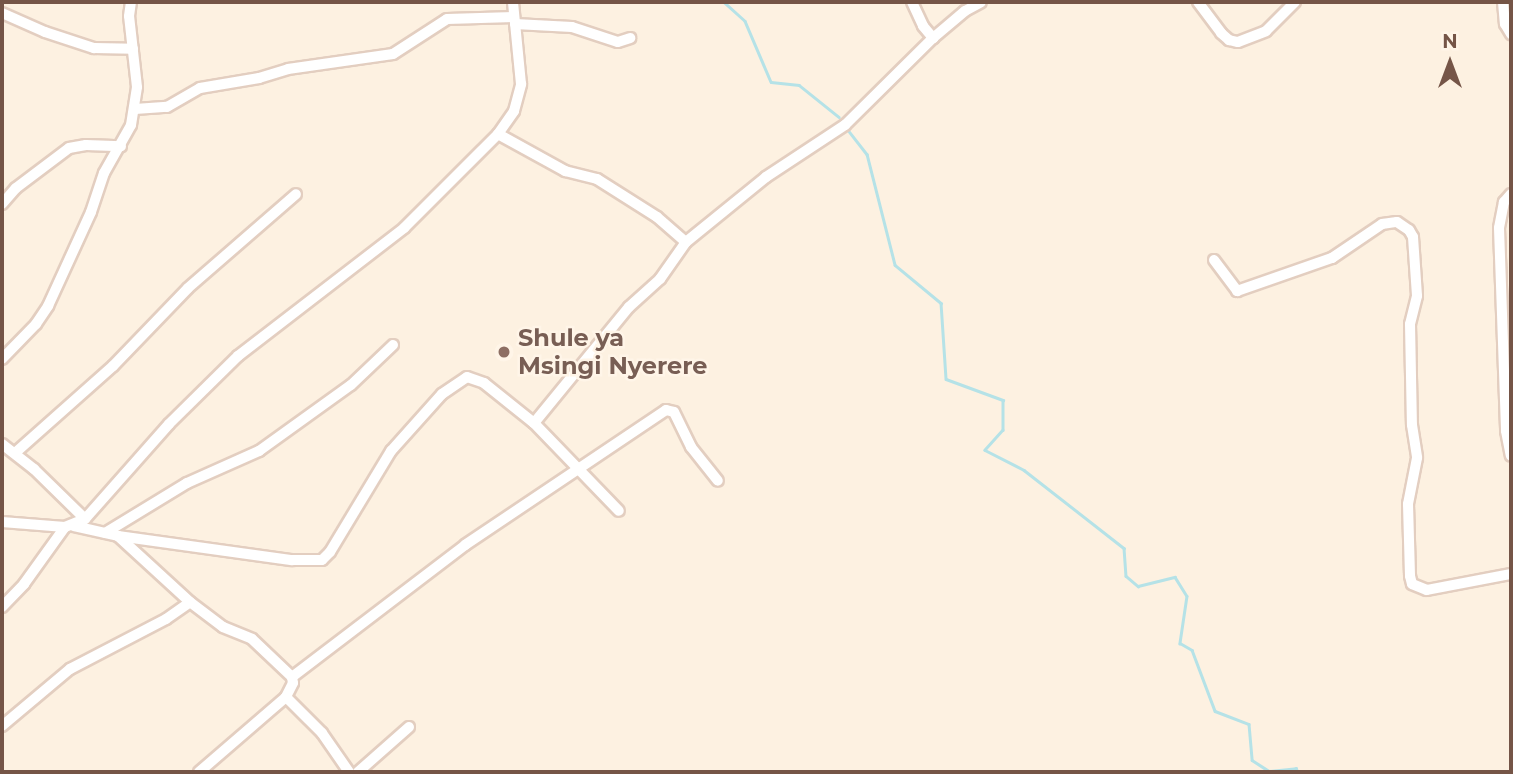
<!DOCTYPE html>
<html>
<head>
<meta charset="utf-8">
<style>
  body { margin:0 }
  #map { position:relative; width:1513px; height:774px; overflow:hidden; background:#fdf1e1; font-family:Montserrat,sans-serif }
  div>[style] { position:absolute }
  .stream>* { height:2.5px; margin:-1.25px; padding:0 1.25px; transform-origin:1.25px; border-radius:1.25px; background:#b5e2e7 }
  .roads { filter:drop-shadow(2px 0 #e3cec0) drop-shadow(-2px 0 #e3cec0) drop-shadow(0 2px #e3cec0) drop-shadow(0 -2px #e3cec0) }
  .minor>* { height:10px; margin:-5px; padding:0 5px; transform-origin:5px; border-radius:5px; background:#fff }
  .dots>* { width:19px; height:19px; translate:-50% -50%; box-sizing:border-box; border:4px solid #fff5e8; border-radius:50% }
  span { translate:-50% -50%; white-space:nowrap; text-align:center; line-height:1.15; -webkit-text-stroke:5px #fff5e8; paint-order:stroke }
  .education-label { font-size:24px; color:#785e54; font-weight:700 }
  .left { translate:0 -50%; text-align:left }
  .frame { position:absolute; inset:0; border:4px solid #755547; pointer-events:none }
  .north { position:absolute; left:1415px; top:28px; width:70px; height:70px; -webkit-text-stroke:5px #fff5e8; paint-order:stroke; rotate:0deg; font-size:19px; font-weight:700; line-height:28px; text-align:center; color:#755547 }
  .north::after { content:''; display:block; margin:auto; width:24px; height:32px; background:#755547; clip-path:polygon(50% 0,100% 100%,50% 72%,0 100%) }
</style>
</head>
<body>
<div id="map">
  <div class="stream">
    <div style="left:724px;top:2px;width:28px;rotate:42deg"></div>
    <div style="left:745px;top:21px;width:66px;rotate:66.9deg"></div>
    <div style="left:771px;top:82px;width:28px;rotate:6deg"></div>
    <div style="left:799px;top:85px;width:51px;rotate:38.7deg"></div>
    <div style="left:848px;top:130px;width:31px;rotate:52deg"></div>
    <div style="left:867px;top:154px;width:114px;rotate:75.8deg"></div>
    <div style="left:895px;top:265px;width:60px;rotate:39.6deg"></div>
    <div style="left:941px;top:303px;width:76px;rotate:86.2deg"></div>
    <div style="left:946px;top:379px;width:61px;rotate:20.2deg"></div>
    <div style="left:1003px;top:400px;width:30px;rotate:90deg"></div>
    <div style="left:1003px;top:430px;width:27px;rotate:132deg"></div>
    <div style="left:985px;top:450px;width:44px;rotate:27.1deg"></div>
    <div style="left:1024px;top:470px;width:127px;rotate:38deg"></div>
    <div style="left:1124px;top:548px;width:28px;rotate:86deg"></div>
    <div style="left:1126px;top:576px;width:16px;rotate:40deg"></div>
    <div style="left:1138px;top:586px;width:38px;rotate:-14deg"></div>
    <div style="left:1175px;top:577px;width:22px;rotate:58deg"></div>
    <div style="left:1187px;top:596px;width:48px;rotate:98.5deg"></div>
    <div style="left:1180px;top:643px;width:14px;rotate:30deg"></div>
    <div style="left:1192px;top:650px;width:65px;rotate:69.3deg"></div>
    <div style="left:1215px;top:711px;width:36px;rotate:21deg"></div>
    <div style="left:1249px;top:724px;width:36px;rotate:85deg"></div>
    <div style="left:1252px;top:760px;width:20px;rotate:33deg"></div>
    <div style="left:1269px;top:771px;width:27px;rotate:-6deg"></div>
    <div style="left:1296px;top:768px;width:4px;rotate:63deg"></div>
  </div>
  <div class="roads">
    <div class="minor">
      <div style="left:912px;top:2px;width:26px;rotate:65deg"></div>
      <div style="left:923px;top:26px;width:16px;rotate:50deg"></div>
      <div style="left:1198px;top:2px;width:39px;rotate:53deg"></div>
      <div style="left:1221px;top:33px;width:11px;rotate:41deg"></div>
      <div style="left:1229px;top:40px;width:9px;rotate:13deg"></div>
      <div style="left:1238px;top:42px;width:30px;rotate:-21deg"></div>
      <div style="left:1266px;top:31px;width:41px;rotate:-45deg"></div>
      <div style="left:1503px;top:2px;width:22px;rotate:85deg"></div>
      <div style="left:1505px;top:24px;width:12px;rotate:59deg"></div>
      <div style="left:2px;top:13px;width:47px;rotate:23.8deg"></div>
      <div style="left:45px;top:32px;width:52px;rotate:18.1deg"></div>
      <div style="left:94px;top:48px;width:39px;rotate:1deg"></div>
      <div style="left:515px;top:24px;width:57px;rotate:3deg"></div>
      <div style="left:572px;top:27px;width:48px;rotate:18.1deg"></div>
      <div style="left:618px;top:42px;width:13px;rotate:-18deg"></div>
      <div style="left:135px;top:109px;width:32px;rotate:-4deg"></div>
      <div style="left:167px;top:107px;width:38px;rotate:-30deg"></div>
      <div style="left:200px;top:88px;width:60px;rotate:-9.6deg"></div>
      <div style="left:259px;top:78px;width:30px;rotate:-17deg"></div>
      <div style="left:288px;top:69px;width:106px;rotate:-8.1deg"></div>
      <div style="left:393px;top:54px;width:64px;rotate:-32.9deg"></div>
      <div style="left:447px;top:19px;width:67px;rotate:-1.7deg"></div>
      <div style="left:498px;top:134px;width:77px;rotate:28.9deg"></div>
      <div style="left:565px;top:171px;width:33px;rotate:14deg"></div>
      <div style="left:597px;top:179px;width:71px;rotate:32.3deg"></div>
      <div style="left:657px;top:217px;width:38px;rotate:41deg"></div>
      <div style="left:1511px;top:194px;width:11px;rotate:131deg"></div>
      <div style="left:1504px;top:202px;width:26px;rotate:101deg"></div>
      <div style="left:1499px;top:228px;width:203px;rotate:88deg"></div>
      <div style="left:1506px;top:431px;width:25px;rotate:79deg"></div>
      <div style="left:2px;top:204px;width:21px;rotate:-49deg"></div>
      <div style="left:16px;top:188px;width:66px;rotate:-37deg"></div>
      <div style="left:69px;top:148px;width:17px;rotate:-10deg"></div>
      <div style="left:86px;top:145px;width:35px;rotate:2deg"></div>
      <div style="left:1214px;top:260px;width:39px;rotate:53deg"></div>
      <div style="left:1237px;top:291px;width:101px;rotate:-19.2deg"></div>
      <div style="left:1332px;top:258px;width:60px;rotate:-34.2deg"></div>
      <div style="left:1382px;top:224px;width:15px;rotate:-8deg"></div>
      <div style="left:1397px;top:222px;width:14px;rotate:34deg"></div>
      <div style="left:1409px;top:230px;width:8px;rotate:60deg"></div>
      <div style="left:1413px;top:237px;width:59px;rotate:86.1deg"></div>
      <div style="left:1417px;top:296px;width:29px;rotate:104deg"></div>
      <div style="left:1410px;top:324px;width:101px;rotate:88.9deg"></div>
      <div style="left:1412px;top:425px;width:33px;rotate:81deg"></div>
      <div style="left:1417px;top:458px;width:47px;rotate:101.1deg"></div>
      <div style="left:1408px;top:504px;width:72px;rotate:88.4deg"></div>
      <div style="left:1410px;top:576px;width:8px;rotate:76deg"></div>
      <div style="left:1412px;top:584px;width:16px;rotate:22deg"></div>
      <div style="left:1427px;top:590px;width:86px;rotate:-10.8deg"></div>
      <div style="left:2px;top:359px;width:49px;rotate:-45.8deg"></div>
      <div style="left:36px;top:324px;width:22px;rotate:-56deg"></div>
      <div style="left:48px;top:306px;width:103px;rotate:-65.4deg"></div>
      <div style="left:91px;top:212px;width:41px;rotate:-71.6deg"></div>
      <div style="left:104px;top:173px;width:55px;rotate:-60.6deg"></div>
      <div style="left:131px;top:125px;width:38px;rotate:-81deg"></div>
      <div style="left:137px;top:87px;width:71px;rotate:-96.4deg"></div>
      <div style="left:129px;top:16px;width:14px;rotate:-82deg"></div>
      <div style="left:534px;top:423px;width:150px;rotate:-50.7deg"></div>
      <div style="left:629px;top:307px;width:42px;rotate:-42.1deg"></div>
      <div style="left:660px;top:279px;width:45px;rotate:-54.9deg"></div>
      <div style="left:686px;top:242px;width:103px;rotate:-39.1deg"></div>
      <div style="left:766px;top:177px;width:95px;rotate:-33.4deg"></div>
      <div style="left:845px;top:125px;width:124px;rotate:-44.7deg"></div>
      <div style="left:933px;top:38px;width:42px;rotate:-40.2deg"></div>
      <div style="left:965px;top:11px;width:18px;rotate:-29deg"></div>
      <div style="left:2px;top:444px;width:41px;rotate:38deg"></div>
      <div style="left:34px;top:469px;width:71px;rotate:44.4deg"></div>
      <div style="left:15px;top:453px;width:131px;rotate:-41.6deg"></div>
      <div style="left:113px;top:366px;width:108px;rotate:-46.1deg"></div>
      <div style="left:188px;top:288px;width:143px;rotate:-41deg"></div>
      <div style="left:2px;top:522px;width:63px;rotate:4.5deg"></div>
      <div style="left:65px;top:527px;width:22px;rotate:-22deg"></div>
      <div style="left:85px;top:519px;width:127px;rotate:-48.5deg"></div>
      <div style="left:169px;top:424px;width:97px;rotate:-44.6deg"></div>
      <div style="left:238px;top:356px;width:210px;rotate:-37.6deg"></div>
      <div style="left:404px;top:228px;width:133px;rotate:-45deg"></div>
      <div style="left:498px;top:134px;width:28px;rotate:-55deg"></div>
      <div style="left:514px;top:111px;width:28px;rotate:-75deg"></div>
      <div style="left:521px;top:84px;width:82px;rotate:-95.6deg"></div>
      <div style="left:74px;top:526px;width:45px;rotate:12.8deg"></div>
      <div style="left:118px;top:536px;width:176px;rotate:7.9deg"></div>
      <div style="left:292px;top:560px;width:30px"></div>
      <div style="left:322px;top:560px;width:11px;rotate:-45deg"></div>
      <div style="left:330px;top:552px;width:118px;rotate:-58.9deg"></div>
      <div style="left:391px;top:451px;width:76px;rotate:-48.2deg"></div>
      <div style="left:442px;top:394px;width:30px;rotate:-34deg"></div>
      <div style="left:467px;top:377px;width:18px;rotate:19deg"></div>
      <div style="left:484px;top:383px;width:64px;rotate:38.7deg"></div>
      <div style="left:534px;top:423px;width:122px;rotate:46deg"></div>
      <div style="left:105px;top:533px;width:96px;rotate:-31.4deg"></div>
      <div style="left:187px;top:483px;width:79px;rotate:-24deg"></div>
      <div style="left:259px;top:451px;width:113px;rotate:-35.7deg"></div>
      <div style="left:351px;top:385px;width:58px;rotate:-43.6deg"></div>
      <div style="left:118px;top:536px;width:98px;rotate:42.5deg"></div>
      <div style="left:190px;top:602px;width:41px;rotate:37.1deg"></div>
      <div style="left:223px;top:627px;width:31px;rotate:22deg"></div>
      <div style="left:252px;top:639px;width:55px;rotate:43.5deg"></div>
      <div style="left:292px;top:677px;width:6px;rotate:81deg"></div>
      <div style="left:293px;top:683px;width:16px;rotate:117deg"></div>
      <div style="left:286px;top:697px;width:115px;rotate:139.2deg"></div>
      <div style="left:2px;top:607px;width:32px;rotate:-46deg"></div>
      <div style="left:24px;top:584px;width:70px;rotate:-54.3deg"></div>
      <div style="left:292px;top:677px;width:218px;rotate:-37.3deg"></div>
      <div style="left:465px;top:545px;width:242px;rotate:-33.9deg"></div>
      <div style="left:666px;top:410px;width:8px;rotate:14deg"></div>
      <div style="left:674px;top:412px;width:39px;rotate:64deg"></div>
      <div style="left:691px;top:447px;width:43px;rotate:51.5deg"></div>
      <div style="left:286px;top:697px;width:51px;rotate:45deg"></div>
      <div style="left:322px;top:733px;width:47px;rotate:55.3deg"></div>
      <div style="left:2px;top:726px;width:89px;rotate:-40deg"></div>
      <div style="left:70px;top:669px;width:108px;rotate:-27.5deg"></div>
      <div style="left:166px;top:619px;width:29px;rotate:-35deg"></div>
      <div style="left:358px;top:772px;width:68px;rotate:-41.4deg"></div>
    </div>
  </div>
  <div class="dots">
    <div style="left:504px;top:352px;background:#8d6e63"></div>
  </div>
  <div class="education-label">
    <span class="left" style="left:518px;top:352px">Shule ya<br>Msingi Nyerere</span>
  </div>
  <div class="frame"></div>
  <div class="north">N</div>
</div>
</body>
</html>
